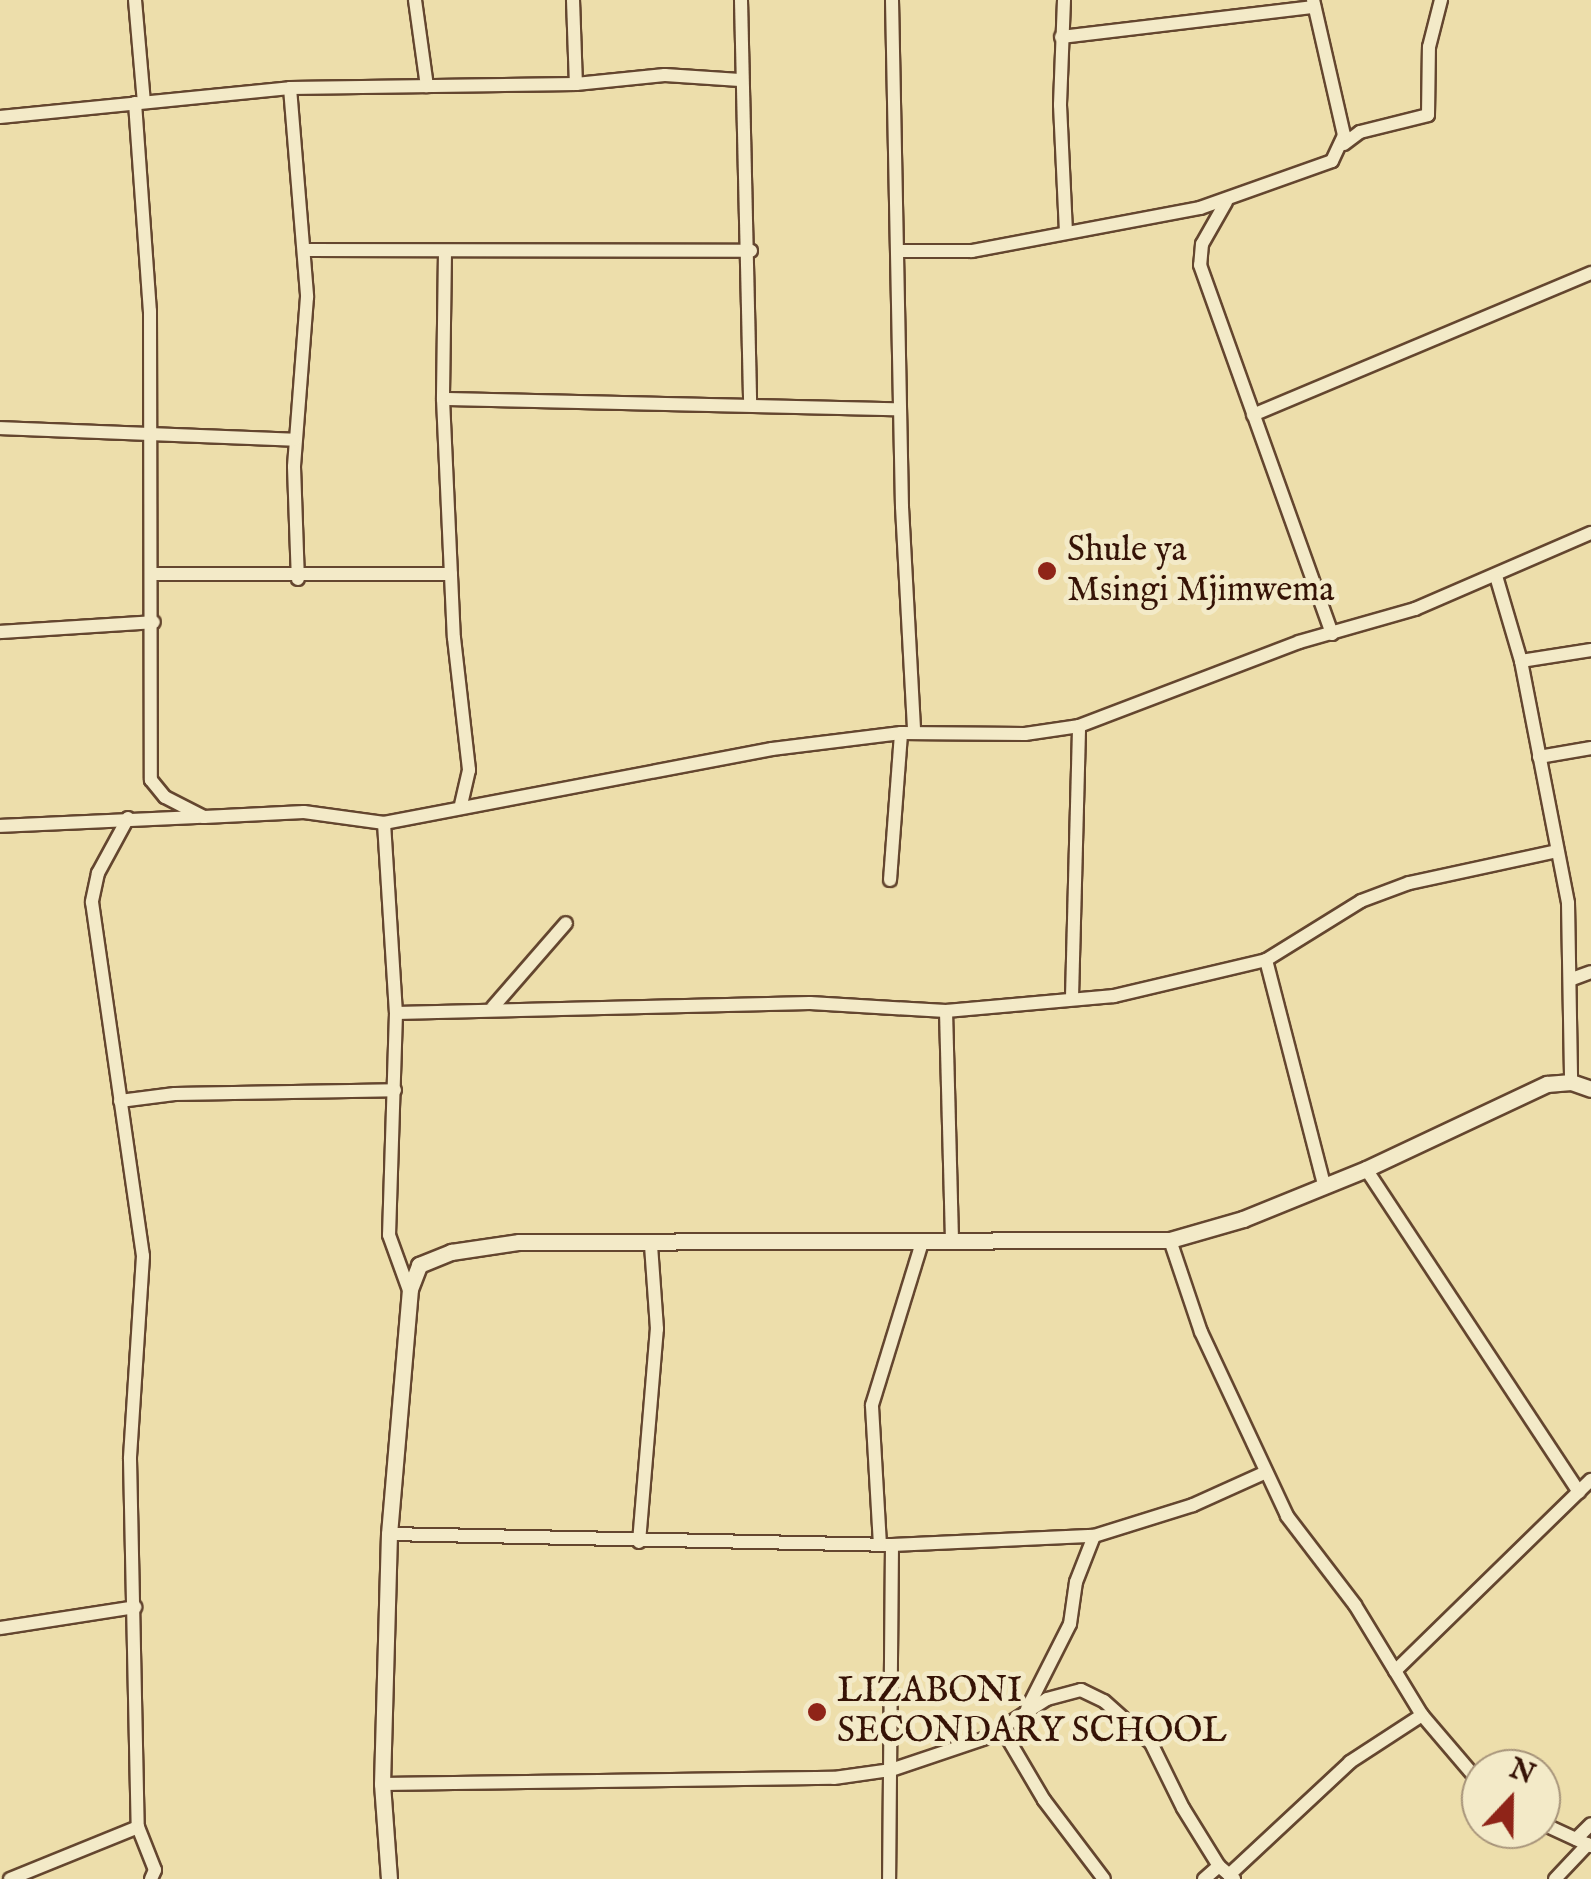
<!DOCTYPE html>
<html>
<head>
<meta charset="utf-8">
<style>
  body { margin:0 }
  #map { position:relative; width:1591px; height:1879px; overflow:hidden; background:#eddeab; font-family:"IM FELL English",serif }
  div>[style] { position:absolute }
  .roads { filter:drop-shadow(2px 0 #64462f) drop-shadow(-2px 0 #64462f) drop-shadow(0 2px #64462f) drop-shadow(0 -2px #64462f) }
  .minor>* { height:12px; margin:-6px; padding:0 6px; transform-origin:6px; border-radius:6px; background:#f3eac8 }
  .tertiary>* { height:15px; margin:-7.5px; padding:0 7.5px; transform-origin:7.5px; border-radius:7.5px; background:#f3eac8 }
  .dots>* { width:28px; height:28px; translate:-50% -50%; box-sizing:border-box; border:5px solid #f3eac8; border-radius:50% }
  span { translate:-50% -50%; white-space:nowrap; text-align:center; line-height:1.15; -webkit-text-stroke:10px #f3eac8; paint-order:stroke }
  .poi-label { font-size:35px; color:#361306 }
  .left { translate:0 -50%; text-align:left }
  .north { position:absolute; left:1461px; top:1749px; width:100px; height:100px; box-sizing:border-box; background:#f3eac8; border:2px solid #a7947a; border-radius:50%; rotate:22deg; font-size:28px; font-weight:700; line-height:40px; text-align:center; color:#361306 }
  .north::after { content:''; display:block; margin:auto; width:35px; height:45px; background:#8f2418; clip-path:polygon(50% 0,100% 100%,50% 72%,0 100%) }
</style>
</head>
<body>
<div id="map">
  <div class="roads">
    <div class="minor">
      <div style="left:135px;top:0;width:102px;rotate:85deg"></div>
      <div style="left:415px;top:0;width:87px;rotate:82.1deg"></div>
      <div style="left:573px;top:0;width:84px;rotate:88deg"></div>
      <div style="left:741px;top:0;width:404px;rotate:88.7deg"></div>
      <div style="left:892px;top:0;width:507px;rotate:88.87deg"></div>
      <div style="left:902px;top:507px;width:225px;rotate:86.9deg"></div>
      <div style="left:1064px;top:0;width:105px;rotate:92.2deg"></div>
      <div style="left:1060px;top:105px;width:126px;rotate:87.3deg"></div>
      <div style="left:1061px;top:37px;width:255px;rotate:-6.8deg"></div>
      <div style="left:290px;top:88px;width:210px;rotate:85.3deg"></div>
      <div style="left:307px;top:297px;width:170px;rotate:94.4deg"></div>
      <div style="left:294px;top:467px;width:112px;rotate:88deg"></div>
      <div style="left:135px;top:103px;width:209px;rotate:85.9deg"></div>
      <div style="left:150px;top:311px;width:469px;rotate:89.9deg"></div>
      <div style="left:151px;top:780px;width:22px;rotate:51deg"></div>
      <div style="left:165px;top:797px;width:44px;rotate:27.1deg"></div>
      <div style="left:204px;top:817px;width:100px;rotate:-2.9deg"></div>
      <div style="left:304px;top:812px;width:81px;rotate:7.8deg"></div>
      <div style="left:384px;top:823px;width:395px;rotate:-10.8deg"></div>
      <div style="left:772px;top:749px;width:130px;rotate:-7.1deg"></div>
      <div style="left:901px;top:733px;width:124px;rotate:0.5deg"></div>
      <div style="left:1025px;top:734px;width:55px;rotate:-8.4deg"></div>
      <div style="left:1079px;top:726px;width:235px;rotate:-20.9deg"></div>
      <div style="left:1299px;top:642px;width:121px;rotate:-15.9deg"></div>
      <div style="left:1415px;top:609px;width:192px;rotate:-23.4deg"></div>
      <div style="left:0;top:117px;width:291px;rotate:-5.7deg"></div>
      <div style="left:290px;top:88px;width:286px;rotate:-0.8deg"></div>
      <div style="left:576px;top:84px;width:89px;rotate:-5.8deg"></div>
      <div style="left:665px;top:75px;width:75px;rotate:3.8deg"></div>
      <div style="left:1344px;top:144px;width:20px;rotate:-37deg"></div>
      <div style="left:1360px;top:132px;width:70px;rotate:-14deg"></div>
      <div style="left:1428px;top:115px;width:68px;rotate:-89.2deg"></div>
      <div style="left:1429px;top:47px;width:49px;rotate:-75.7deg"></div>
      <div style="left:1226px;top:202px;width:48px;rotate:119.7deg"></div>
      <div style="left:1202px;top:244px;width:21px;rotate:95deg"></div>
      <div style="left:1200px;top:265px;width:392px;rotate:70.3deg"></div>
      <div style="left:305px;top:250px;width:446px;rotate:0.1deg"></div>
      <div style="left:900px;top:251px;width:72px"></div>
      <div style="left:972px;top:251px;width:232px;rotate:-10.7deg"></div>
      <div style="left:1200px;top:208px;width:140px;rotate:-19.6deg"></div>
      <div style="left:1332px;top:161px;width:29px;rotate:-65deg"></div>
      <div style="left:1344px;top:135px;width:139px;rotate:-102.9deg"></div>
      <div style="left:445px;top:252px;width:147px;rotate:90.8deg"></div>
      <div style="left:443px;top:399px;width:239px;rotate:87.4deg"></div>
      <div style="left:454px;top:638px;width:133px;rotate:83.5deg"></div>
      <div style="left:469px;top:770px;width:35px;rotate:103deg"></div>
      <div style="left:443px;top:399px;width:456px;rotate:1.3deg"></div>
      <div style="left:1253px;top:415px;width:367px;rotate:-22.8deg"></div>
      <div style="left:0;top:428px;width:295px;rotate:2.3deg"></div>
      <div style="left:155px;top:574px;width:296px"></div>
      <div style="left:1496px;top:576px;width:89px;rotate:73.6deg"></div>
      <div style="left:1521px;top:661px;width:247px;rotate:79deg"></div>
      <div style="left:1568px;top:903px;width:179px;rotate:89deg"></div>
      <div style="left:0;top:632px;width:154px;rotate:-3.7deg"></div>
      <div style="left:1521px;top:661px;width:71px;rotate:-8.9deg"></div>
      <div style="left:1539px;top:757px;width:53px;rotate:-9.8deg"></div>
      <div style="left:128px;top:818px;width:63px;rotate:118.6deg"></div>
      <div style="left:98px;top:873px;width:30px;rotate:102deg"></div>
      <div style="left:92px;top:902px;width:358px;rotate:81.8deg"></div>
      <div style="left:143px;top:1256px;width:203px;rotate:93.7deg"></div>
      <div style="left:130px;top:1459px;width:368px;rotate:88.8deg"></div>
      <div style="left:138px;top:1827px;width:46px;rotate:68.4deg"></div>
      <div style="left:155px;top:1870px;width:10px;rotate:114deg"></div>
      <div style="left:384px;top:823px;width:190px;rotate:86.4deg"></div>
      <div style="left:396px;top:1013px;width:222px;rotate:91.8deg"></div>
      <div style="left:389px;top:1235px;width:62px;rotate:70.1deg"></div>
      <div style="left:0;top:826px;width:202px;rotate:-2.6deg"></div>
      <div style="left:890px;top:880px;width:147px;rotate:-85.7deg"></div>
      <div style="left:1266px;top:960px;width:232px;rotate:75.5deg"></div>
      <div style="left:1572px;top:979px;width:20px;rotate:-20deg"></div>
      <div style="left:1072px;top:997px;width:271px;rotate:-88.5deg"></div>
      <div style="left:493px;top:1007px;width:111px;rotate:-49deg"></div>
      <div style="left:946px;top:1011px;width:231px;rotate:88.5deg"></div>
      <div style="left:396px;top:1013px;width:414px;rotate:-1.4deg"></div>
      <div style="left:810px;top:1003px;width:136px;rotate:3.4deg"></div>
      <div style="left:946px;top:1011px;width:169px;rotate:-5.1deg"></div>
      <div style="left:1114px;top:996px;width:156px;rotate:-13.3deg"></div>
      <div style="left:1266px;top:960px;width:112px;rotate:-31.8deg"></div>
      <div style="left:1361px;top:901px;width:51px;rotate:-20.6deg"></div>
      <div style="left:1409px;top:883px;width:151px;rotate:-12.2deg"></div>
      <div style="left:120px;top:1101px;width:55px;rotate:-7.3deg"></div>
      <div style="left:175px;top:1094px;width:220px;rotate:-1deg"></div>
      <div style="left:1366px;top:1169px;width:387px;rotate:56.6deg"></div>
      <div style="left:1170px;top:1240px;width:97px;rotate:71.4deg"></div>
      <div style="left:1201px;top:1332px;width:203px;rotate:64.9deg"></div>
      <div style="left:1287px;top:1516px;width:112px;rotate:52.6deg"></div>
      <div style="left:1355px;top:1605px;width:129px;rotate:58.7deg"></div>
      <div style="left:1422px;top:1715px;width:91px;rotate:49.5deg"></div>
      <div style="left:389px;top:1534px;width:503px;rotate:1.25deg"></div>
      <div style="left:892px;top:1545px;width:334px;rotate:90.5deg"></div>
      <div style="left:639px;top:1542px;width:214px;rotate:-85.2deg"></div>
      <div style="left:657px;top:1329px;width:84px;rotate:-94.1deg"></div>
      <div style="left:880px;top:1545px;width:140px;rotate:-93.3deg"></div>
      <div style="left:872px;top:1405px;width:170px;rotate:-72.9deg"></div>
      <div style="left:892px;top:1545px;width:202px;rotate:-2.6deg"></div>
      <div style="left:1094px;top:1536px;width:104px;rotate:-17.4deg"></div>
      <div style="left:1193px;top:1505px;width:78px;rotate:-24.3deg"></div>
      <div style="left:0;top:1628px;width:137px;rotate:-8.8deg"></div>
      <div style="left:1395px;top:1671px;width:274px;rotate:-44.3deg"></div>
      <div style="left:1027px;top:1709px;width:95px;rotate:-63.2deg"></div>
      <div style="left:1070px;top:1624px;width:42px;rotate:-81.9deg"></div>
      <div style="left:1076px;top:1582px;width:49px;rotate:-68.6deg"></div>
      <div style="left:1001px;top:1727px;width:85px;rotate:59.5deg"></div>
      <div style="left:1044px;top:1800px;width:99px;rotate:52.8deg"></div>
      <div style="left:382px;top:1784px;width:452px;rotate:-0.8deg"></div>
      <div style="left:834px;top:1778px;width:58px;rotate:-8deg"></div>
      <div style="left:891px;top:1770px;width:100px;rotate:-18.6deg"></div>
      <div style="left:986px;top:1738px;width:72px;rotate:-32.6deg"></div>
      <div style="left:1047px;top:1699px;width:35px;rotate:-15deg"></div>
      <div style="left:1081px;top:1690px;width:25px;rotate:26deg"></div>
      <div style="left:1104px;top:1701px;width:63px;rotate:41.8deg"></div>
      <div style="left:1151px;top:1743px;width:72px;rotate:63.8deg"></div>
      <div style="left:1183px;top:1808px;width:68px;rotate:58.2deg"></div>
      <div style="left:1219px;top:1866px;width:20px;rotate:41deg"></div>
      <div style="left:1541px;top:1823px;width:55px;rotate:24.7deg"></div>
      <div style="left:1576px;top:1839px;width:21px;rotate:-45deg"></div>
      <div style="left:1229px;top:1875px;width:166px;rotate:-43deg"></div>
      <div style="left:1350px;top:1762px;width:86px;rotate:-33.1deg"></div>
      <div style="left:10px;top:1879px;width:138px;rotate:-22.1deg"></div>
      <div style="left:1204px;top:1879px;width:20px;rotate:-41deg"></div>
      <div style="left:1555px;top:1879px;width:48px;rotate:-46.7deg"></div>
    </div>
    <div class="tertiary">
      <div style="left:389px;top:1879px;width:95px;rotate:-94.2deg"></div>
      <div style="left:382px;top:1784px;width:250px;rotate:-88.4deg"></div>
      <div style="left:389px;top:1534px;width:246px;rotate:-85.1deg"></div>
      <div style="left:410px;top:1289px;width:26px;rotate:-69deg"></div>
      <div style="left:419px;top:1265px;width:35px;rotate:-22deg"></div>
      <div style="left:451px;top:1252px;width:69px;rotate:-8.4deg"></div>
      <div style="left:519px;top:1242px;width:651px;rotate:-0.18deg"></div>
      <div style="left:1170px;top:1240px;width:76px;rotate:-16deg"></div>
      <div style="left:1243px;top:1219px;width:133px;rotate:-22.1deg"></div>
      <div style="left:1366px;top:1169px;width:200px;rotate:-25.2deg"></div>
      <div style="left:1547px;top:1084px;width:24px;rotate:-5deg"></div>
      <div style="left:1571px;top:1082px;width:21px;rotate:19deg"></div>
    </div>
  </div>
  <div class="dots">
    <div style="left:1047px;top:571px;background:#8f2418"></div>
    <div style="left:817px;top:1712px;background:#8f2418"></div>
  </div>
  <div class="poi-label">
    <span class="left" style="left:1067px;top:571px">Shule ya<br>Msingi Mjimwema</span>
    <span class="left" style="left:837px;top:1712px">LIZABONI<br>SECONDARY SCHOOL</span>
  </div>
  <div class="north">N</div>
</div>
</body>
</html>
